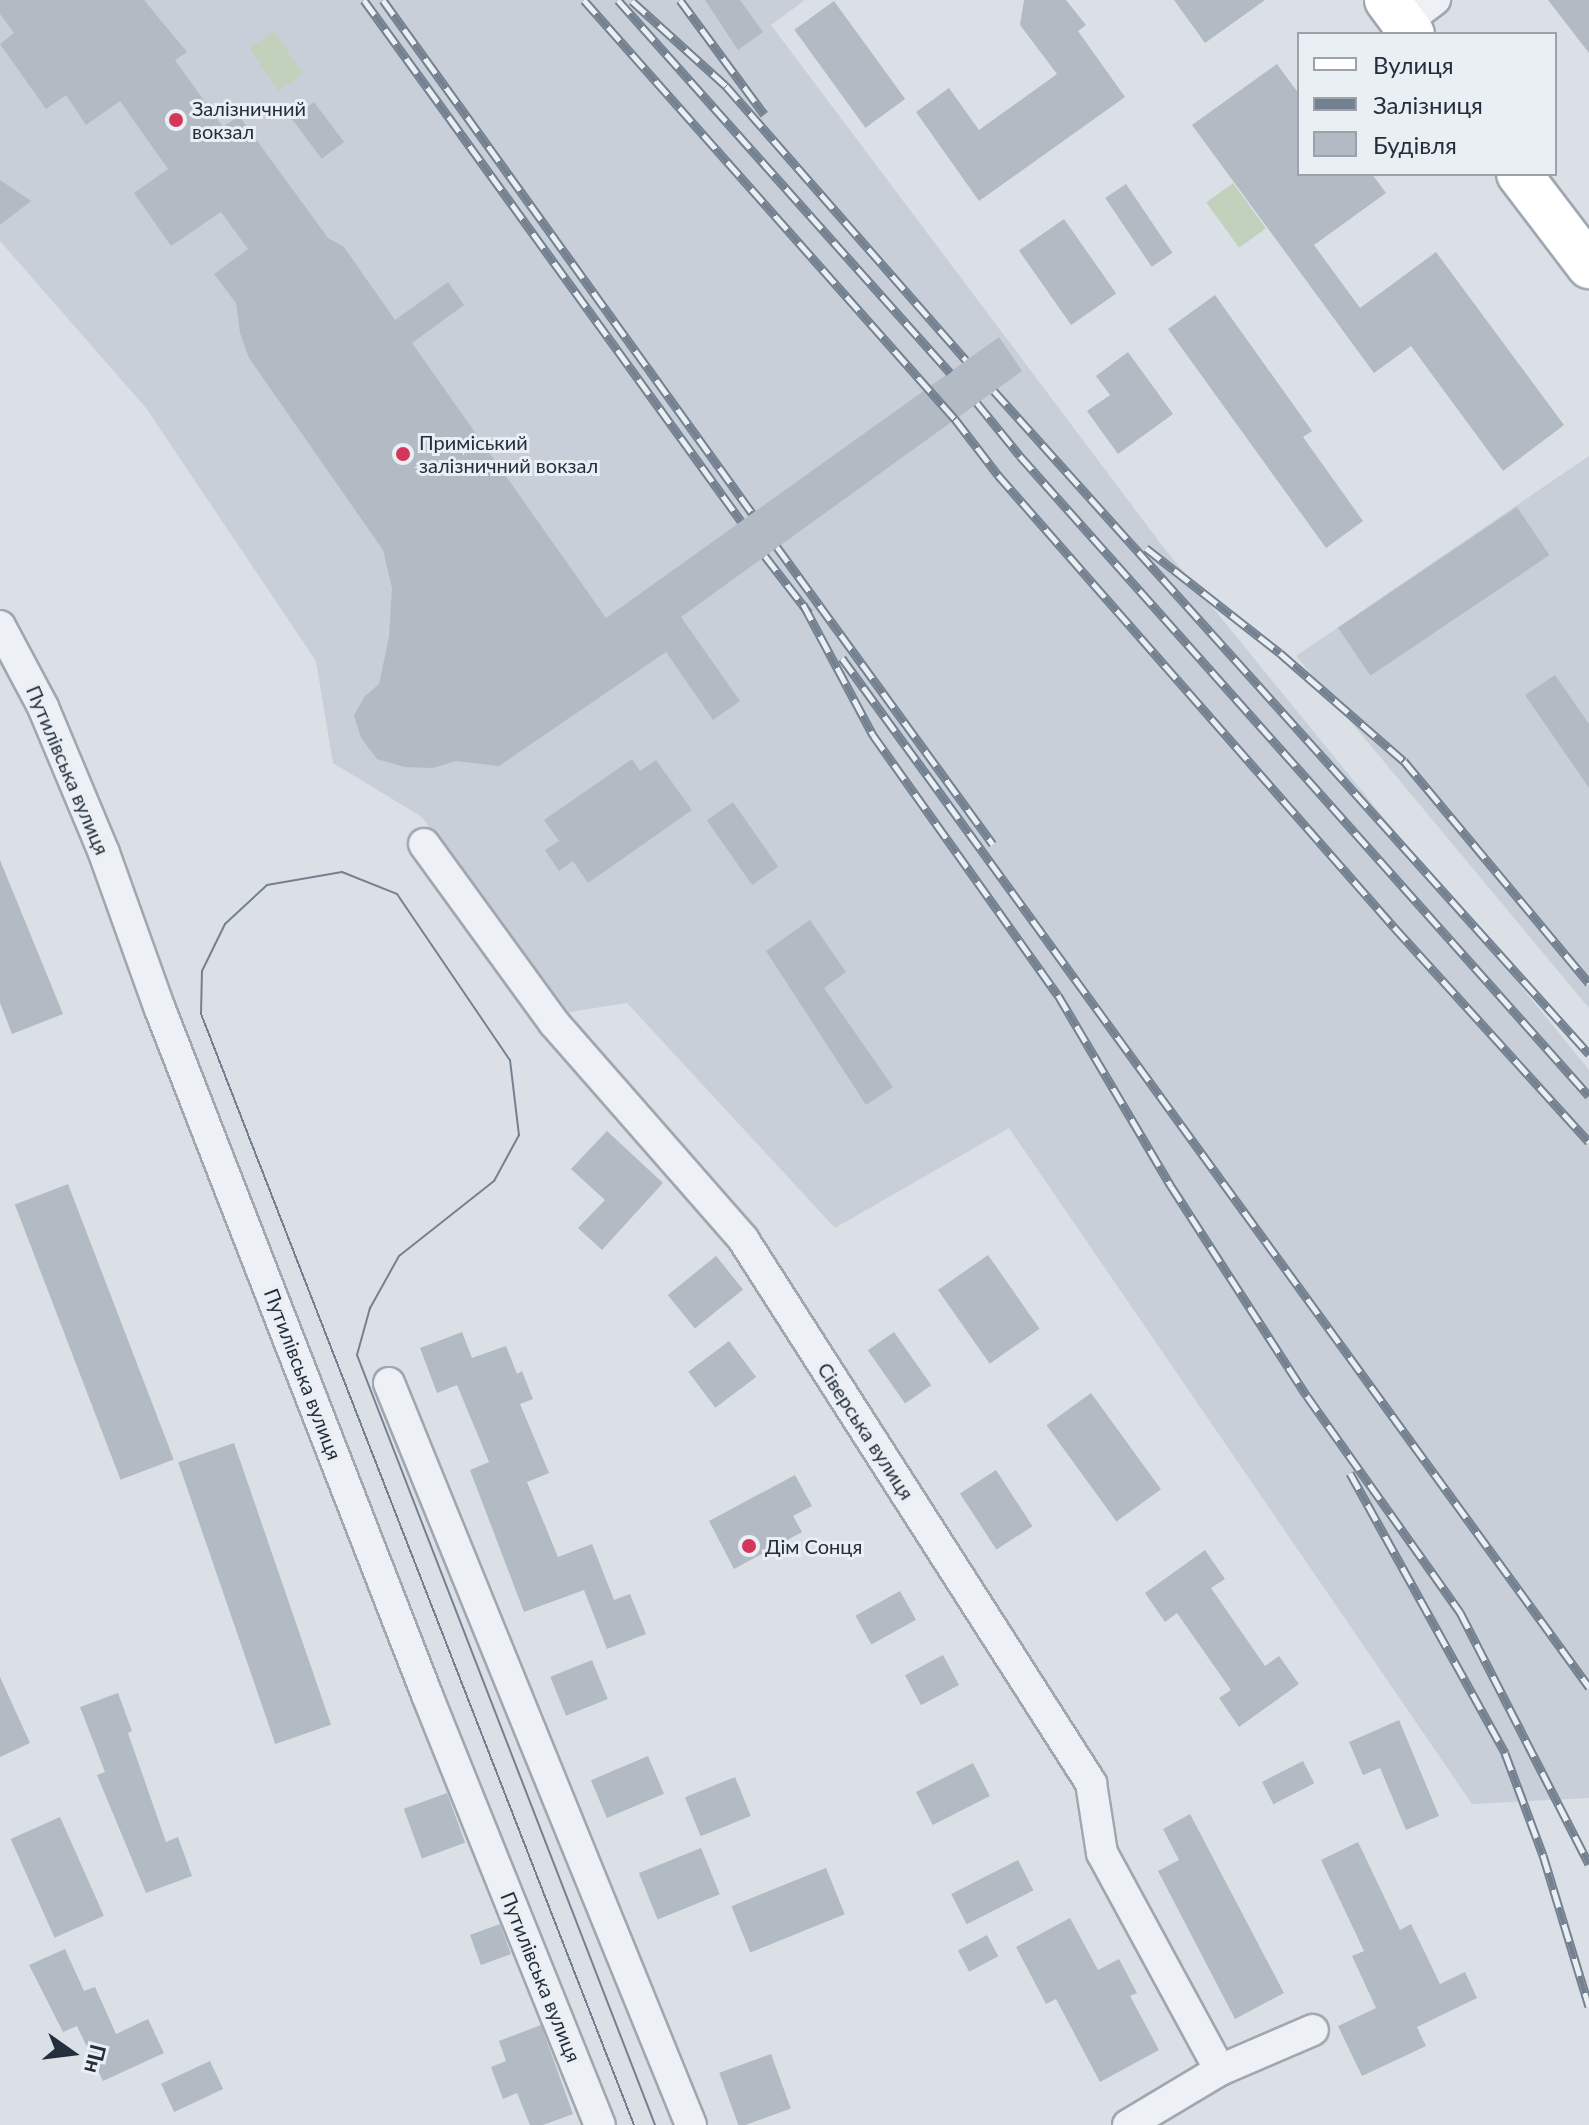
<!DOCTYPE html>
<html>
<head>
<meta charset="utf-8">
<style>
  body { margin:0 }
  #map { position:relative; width:1589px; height:2125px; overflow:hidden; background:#dbe0e6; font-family:Lato,sans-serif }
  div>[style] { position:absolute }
  .built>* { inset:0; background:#c9cfd8 }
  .green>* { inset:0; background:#c2d1bb; transform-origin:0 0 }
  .building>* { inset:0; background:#b2bac3; transform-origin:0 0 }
  .roads { filter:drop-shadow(2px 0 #a0a7b0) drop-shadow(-2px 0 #a0a7b0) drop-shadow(0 2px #a0a7b0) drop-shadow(0 -2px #a0a7b0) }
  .minor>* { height:30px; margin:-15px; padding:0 15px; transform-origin:15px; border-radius:15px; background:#edf0f4 }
  .secondary>* { height:44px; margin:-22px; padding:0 22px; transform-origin:22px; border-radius:22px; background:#fff }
  .tram>* { height:2px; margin:-1px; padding:0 1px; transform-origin:1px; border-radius:1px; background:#748190 }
  .rail>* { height:9px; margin-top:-4.5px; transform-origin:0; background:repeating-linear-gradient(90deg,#eaeff4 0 18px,#748190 0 36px); box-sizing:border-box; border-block:2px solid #748190 }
  .dots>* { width:22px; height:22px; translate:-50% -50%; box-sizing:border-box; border:4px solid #eaeff4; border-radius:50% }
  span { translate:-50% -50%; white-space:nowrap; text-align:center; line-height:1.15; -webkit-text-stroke:6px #eaeff4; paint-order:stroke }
  .poi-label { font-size:20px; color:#242f3d }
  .left { translate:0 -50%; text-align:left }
  .street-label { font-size:20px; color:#242f3d }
  .legend { position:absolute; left:1297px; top:32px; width:260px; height:144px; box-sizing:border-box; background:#eaeff4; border:2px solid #9ba2ab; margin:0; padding:10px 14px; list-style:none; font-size:24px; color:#242f3d }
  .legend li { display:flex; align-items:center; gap:16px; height:40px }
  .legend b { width:40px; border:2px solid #9ba2ab }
  .north { position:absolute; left:32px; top:2013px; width:80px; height:80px; -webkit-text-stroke:6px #eaeff4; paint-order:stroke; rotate:104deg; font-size:22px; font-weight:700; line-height:32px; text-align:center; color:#242f3d }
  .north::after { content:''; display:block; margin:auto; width:28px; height:36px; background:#242f3d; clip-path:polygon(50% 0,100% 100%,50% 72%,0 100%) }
</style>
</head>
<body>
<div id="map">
  <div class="built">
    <div style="clip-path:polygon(0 0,805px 0,771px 25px,1161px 544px,1589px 1070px,1589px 1798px,1472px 1804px,1009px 1128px,835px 1228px,627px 1003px,557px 1014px,422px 817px,333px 763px,316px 661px,146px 408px,0 241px)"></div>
    <div style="clip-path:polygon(1589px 456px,1589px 1008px,1296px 656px)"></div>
  </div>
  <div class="green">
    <div style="left:274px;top:31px;width:52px;height:30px;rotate:56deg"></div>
    <div style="left:1233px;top:183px;width:56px;height:33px;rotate:54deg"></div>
  </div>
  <div class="building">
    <div style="clip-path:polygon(0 0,144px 0,187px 52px,175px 60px,223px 127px,239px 116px,328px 238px,344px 247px,395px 320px,448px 282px,464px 305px,412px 343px,606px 618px,999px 337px,1022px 371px,681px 617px,740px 701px,713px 720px,666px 652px,499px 766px,456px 761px,433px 768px,405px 767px,377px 759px,361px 738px,354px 715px,365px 696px,379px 684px,389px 637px,392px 588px,383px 550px,249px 358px,240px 333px,236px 303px,214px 274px,248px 249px,221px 212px,171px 246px,134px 193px,168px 169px,120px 101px,86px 125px,66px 95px,46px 109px,0 44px,14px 33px,0 14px)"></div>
    <div style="clip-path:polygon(705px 0,740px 0,763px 32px,738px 50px)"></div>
    <div style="clip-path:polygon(1024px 0,1066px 0,1086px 25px,1078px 31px,1125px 97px,979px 201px,916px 112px,949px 88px,979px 130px,1057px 74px,1020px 25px)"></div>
    <div style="clip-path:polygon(1174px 0,1265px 0,1205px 43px)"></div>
    <div style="clip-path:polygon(1548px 0,1589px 0,1589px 53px)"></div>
    <div style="left:834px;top:1px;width:121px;height:49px;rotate:54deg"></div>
    <div style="clip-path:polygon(1277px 64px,1299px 94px,1299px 174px,1372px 174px,1386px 193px,1314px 245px,1360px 308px,1436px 252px,1564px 425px,1503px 471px,1411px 346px,1374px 373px,1192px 125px)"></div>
    <div style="left:314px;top:102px;width:50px;height:28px;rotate:53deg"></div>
    <div style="clip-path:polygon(0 180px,31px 201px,0 225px)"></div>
    <div style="left:1126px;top:184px;width:83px;height:25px;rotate:56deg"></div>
    <div style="left:1064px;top:219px;width:91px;height:55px;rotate:55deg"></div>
    <div style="clip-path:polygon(1215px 295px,1312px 431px,1303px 437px,1363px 521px,1326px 548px,1168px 329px)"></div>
    <div style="clip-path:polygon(1128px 352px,1173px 414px,1118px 454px,1087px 411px,1110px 395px,1096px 376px)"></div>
    <div style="left:1517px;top:507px;width:58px;height:216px;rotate:56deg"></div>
    <div style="clip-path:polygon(1555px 675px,1589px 724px,1589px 788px,1525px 695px)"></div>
    <div style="clip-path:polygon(632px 759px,640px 771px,656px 760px,692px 810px,588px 883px,573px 861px,559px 871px,545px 850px,559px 841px,544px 820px)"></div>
    <div style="left:733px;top:802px;width:79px;height:32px;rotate:55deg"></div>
    <div style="clip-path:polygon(0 860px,63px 1014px,12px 1034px,0 1003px)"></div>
    <div style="clip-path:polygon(810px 920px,846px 972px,824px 988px,893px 1087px,866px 1105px,766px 951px)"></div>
    <div style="clip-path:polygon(607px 1131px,663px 1183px,602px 1250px,578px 1228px,605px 1200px,571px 1169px)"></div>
    <div style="left:68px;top:1184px;width:295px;height:57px;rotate:69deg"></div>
    <div style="left:988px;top:1255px;width:90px;height:61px;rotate:55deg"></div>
    <div style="left:716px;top:1256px;width:43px;height:62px;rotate:51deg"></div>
    <div style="clip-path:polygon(462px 1332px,472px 1358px,506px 1346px,517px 1374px,522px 1371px,533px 1399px,520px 1404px,549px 1473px,527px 1482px,558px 1557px,592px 1544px,614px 1600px,630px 1594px,646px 1634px,607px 1649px,584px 1590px,524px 1612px,470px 1470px,489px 1462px,457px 1385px,437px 1393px,420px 1348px)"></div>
    <div style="left:894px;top:1332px;width:65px;height:32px;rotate:55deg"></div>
    <div style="left:729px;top:1341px;width:45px;height:51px;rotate:53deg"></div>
    <div style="left:1091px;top:1393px;width:119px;height:55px;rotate:54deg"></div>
    <div style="left:234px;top:1443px;width:298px;height:59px;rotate:71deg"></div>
    <div style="left:996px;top:1470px;width:67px;height:43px;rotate:57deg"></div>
    <div style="clip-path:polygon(795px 1475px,812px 1506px,793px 1516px,802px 1532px,734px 1569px,709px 1521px)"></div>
    <div style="clip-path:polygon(1205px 1550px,1225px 1579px,1211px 1588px,1265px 1666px,1279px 1656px,1299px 1684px,1239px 1727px,1219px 1698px,1231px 1690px,1177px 1613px,1165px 1622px,1145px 1593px)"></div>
    <div style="left:900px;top:1591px;width:33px;height:51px;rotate:61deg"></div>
    <div style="left:943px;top:1655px;width:34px;height:43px;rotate:62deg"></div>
    <div style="left:592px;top:1660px;width:42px;height:45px;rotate:68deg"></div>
    <div style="clip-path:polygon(0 1677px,30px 1743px,0 1757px)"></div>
    <div style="clip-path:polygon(118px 1693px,132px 1731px,128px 1733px,166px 1842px,178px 1837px,192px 1876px,146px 1893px,97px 1775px,105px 1772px,80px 1707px)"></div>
    <div style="clip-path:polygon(1399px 1720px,1439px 1816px,1406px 1830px,1380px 1768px,1363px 1775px,1349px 1742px)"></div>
    <div style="left:648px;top:1756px;width:41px;height:62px;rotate:67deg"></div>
    <div style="left:1303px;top:1761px;width:25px;height:46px;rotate:63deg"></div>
    <div style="left:973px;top:1763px;width:37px;height:64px;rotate:63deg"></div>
    <div style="left:735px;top:1777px;width:42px;height:54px;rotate:68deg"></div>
    <div style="left:447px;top:1793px;width:53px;height:46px;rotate:70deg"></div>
    <div style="clip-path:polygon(1190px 1814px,1284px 1993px,1235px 2019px,1158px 1871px,1179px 1860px,1163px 1829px)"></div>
    <div style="left:60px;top:1817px;width:108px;height:54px;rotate:66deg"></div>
    <div style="clip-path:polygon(1358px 1842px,1400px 1930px,1411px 1924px,1440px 1984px,1465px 1972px,1477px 1998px,1417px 2027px,1426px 2046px,1362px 2076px,1338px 2026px,1376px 2008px,1352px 1956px,1364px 1951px,1321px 1860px)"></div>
    <div style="left:701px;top:1848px;width:50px;height:67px;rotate:68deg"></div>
    <div style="left:1018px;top:1860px;width:34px;height:75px;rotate:63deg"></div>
    <div style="left:826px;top:1868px;width:50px;height:102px;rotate:68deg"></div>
    <div style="clip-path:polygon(1070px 1918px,1098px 1970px,1119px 1959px,1137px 1993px,1130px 1996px,1159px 2050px,1100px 2082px,1056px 1999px,1046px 2004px,1016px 1947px)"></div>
    <div style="left:500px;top:1924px;width:32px;height:32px;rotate:70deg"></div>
    <div style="left:987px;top:1935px;width:24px;height:33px;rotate:62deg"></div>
    <div style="clip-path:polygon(65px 1949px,84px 1991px,95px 1987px,116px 2034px,148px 2019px,164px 2053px,103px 2081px,77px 2026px,63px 2032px,29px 1965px)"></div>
    <div style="clip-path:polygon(541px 2025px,573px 2114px,543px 2125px,530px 2125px,517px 2093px,503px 2099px,491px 2067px,506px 2061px,499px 2041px)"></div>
    <div style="left:771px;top:2054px;width:58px;height:55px;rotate:70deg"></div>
    <div style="left:210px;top:2061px;width:31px;height:54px;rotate:65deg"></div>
  </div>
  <div class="roads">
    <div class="minor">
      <div style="left:1404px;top:23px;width:39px;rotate:-37deg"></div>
      <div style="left:0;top:626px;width:92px;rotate:62deg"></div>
      <div style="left:43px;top:707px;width:158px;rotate:67.3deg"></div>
      <div style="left:104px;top:853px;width:166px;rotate:70.3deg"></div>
      <div style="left:160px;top:1009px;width:736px;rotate:68.73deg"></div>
      <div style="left:427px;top:1695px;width:463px;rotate:68.1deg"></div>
      <div style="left:424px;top:844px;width:221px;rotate:54deg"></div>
      <div style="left:554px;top:1023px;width:287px;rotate:48.8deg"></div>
      <div style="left:743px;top:1239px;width:646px;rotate:57.39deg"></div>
      <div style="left:1091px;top:1783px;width:71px;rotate:81.1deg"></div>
      <div style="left:1102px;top:1853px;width:247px;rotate:61.5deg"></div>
      <div style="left:389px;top:1383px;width:801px;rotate:67.85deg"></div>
      <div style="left:1128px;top:2125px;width:107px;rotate:-30.9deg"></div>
      <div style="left:1220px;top:2070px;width:101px;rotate:-23.3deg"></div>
    </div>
    <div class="secondary">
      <div style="left:1387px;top:0;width:42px;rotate:53.7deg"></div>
      <div style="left:1519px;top:174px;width:116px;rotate:52.7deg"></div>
    </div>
  </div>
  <div class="tram">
    <div style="left:634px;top:2125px;width:1192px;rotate:-111.29deg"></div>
    <div style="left:201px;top:1014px;width:43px;rotate:-88.7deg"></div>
    <div style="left:202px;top:971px;width:52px;rotate:-63.9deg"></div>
    <div style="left:225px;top:924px;width:57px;rotate:-42.9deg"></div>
    <div style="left:267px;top:885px;width:76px;rotate:-9.8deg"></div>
    <div style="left:342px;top:872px;width:59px;rotate:21.8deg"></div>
    <div style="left:397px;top:894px;width:201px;rotate:55.8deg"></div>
    <div style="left:510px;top:1060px;width:76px;rotate:83.2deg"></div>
    <div style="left:519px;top:1135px;width:52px;rotate:118.5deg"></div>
    <div style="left:494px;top:1181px;width:121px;rotate:141.7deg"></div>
    <div style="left:399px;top:1256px;width:60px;rotate:119.1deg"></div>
    <div style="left:370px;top:1308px;width:49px;rotate:105.5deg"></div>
    <div style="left:357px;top:1355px;width:826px;rotate:68.84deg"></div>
  </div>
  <div class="rail">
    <div style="left:364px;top:0;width:643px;rotate:54.11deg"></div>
    <div style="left:383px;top:0;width:632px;rotate:54.27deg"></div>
    <div style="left:584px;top:0;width:560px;rotate:48.48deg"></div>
    <div style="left:955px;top:419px;width:71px;rotate:52.5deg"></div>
    <div style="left:998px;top:475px;width:601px;rotate:48.78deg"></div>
    <div style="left:1394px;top:927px;width:290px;rotate:47.8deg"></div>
    <div style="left:618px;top:0;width:499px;rotate:48.3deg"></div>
    <div style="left:680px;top:0;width:142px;rotate:53.6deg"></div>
    <div style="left:632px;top:1px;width:127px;rotate:42.1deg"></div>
    <div style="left:726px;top:86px;width:364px;rotate:48.8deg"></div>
    <div style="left:994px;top:391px;width:891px;rotate:48.09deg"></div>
    <div style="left:977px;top:403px;width:68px;rotate:50.9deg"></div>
    <div style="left:1020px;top:456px;width:856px;rotate:48.36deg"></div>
    <div style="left:777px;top:547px;width:367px;rotate:54deg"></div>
    <div style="left:1146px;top:548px;width:170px;rotate:38.1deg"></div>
    <div style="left:1280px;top:653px;width:164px;rotate:41.1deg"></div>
    <div style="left:1404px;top:761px;width:289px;rotate:50.2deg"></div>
    <div style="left:765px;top:556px;width:72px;rotate:52.3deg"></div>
    <div style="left:803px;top:604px;width:149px;rotate:61.9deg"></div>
    <div style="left:873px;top:735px;width:319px;rotate:54.6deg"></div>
    <div style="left:1058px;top:995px;width:222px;rotate:59.4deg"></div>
    <div style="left:1171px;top:1186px;width:250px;rotate:57.1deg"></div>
    <div style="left:1307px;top:1396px;width:265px;rotate:54.7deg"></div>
    <div style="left:1460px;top:1612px;width:283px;rotate:62.9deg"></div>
    <div style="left:842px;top:658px;width:1272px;rotate:54.02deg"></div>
    <div style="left:1350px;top:1473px;width:320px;rotate:61deg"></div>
    <div style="left:1505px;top:1753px;width:109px;rotate:69.6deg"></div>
    <div style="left:1543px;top:1855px;width:158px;rotate:73.1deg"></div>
  </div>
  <div class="dots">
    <div style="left:176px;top:120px;background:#d4375b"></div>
    <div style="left:403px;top:454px;background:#d4375b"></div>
    <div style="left:749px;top:1546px;background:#d4375b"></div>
  </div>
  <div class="poi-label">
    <span class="left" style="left:192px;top:120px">Залізничний<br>вокзал</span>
    <span class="left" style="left:419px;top:454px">Приміський<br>залізничний вокзал</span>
    <span class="left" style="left:765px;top:1546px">Дім Сонця</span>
  </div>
  <div class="street-label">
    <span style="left:68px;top:770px;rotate:67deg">Путилівська вулиця</span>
    <span style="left:303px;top:1374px;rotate:69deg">Путилівська вулиця</span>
    <span style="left:866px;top:1431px;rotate:57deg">Сіверська вулиця</span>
    <span style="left:541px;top:1977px;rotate:68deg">Путилівська вулиця</span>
  </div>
  <ul class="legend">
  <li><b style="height:10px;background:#fff"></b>Вулиця</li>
  <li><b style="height:10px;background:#748190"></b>Залізниця</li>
  <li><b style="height:22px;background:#b2bac3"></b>Будівля</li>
  </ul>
  <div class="north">Пн</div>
</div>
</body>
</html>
